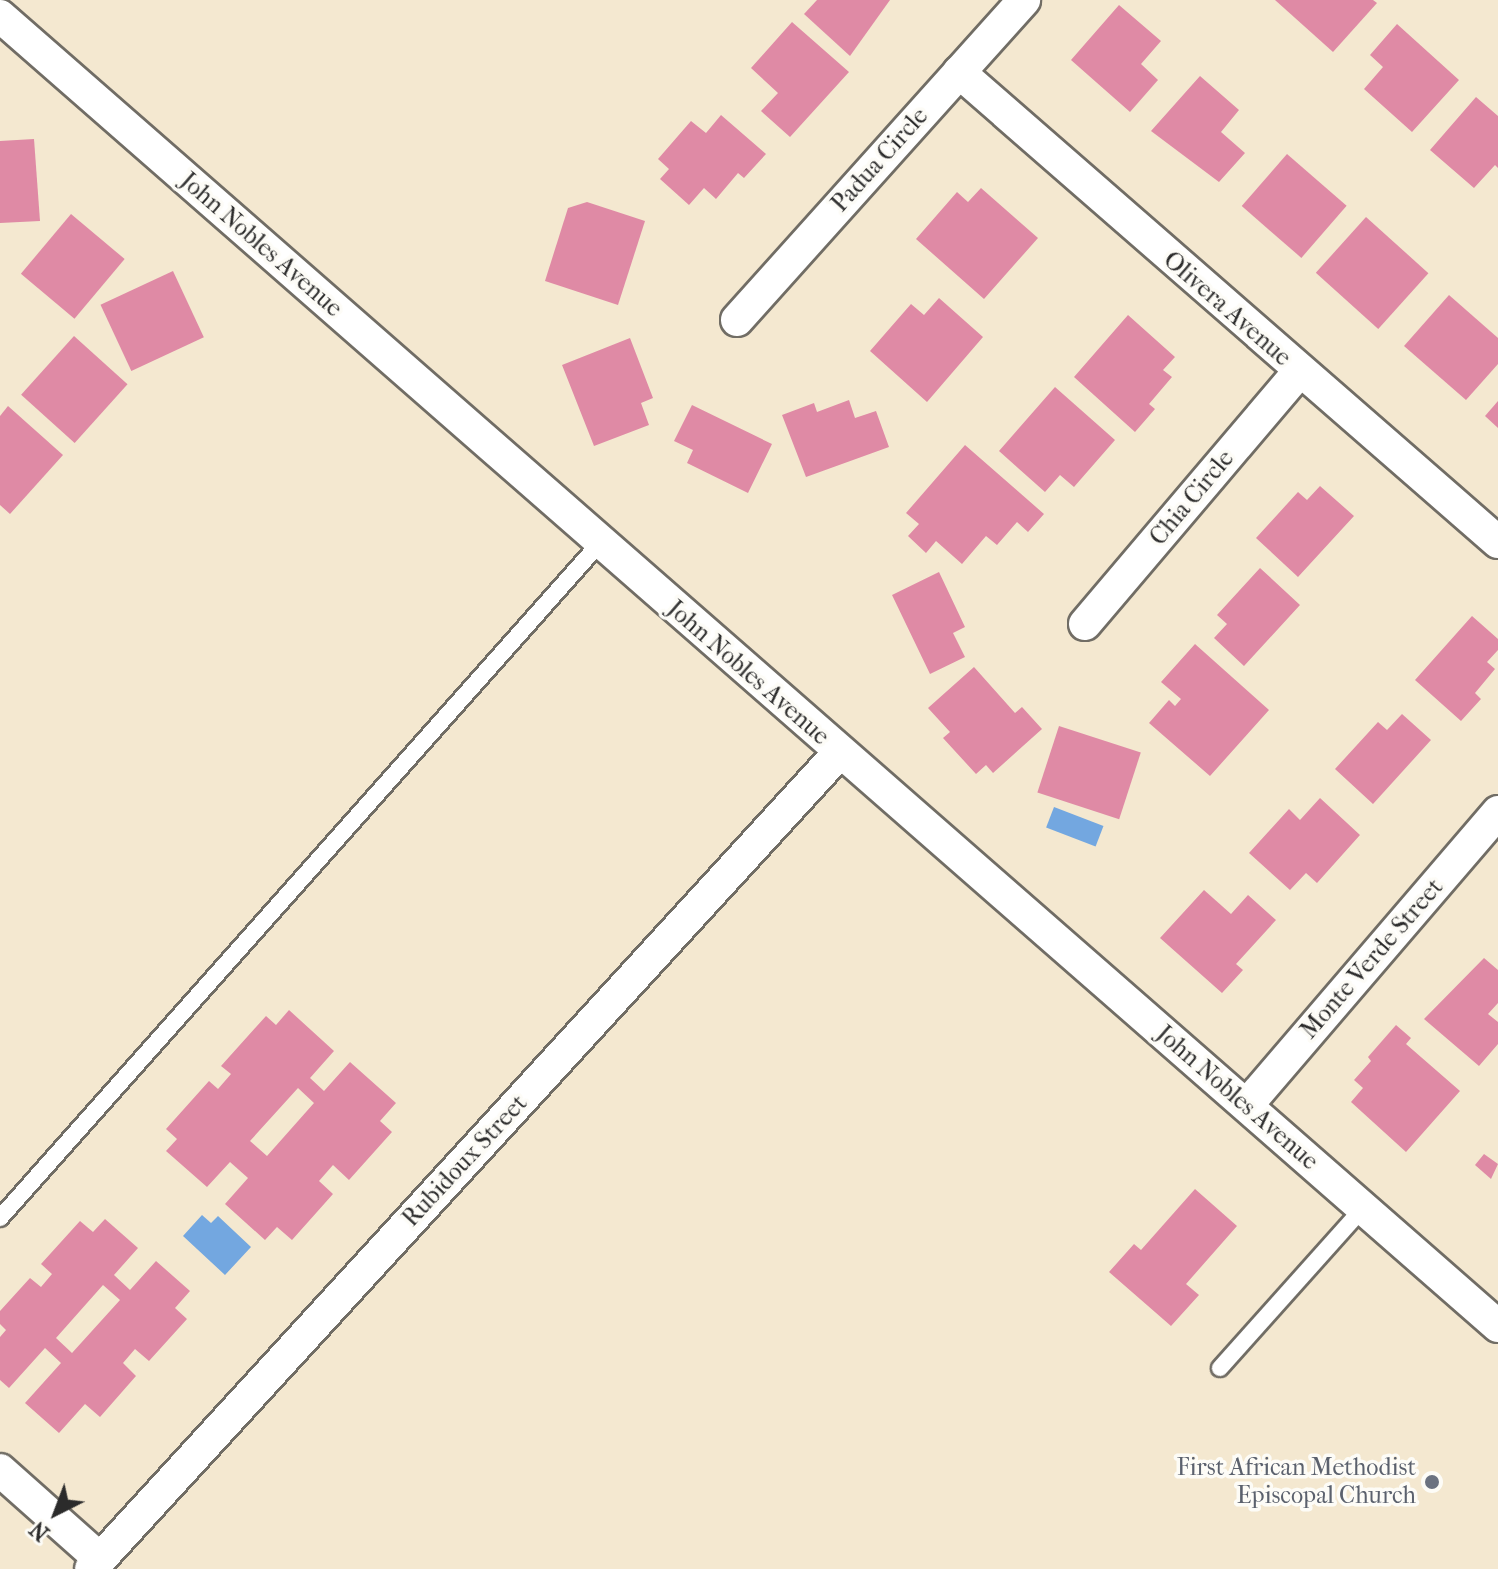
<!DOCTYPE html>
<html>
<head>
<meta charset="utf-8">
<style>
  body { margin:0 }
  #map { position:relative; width:1498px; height:1569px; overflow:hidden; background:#f4e8d0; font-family:"IM FELL French Canon",serif }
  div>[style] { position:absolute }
  .water>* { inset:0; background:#73a7e0; transform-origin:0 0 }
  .building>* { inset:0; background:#df8aa5; transform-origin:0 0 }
  .roads { filter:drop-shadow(2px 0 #716d65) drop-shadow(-2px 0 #716d65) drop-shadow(0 2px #716d65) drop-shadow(0 -2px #716d65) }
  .service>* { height:16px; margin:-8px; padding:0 8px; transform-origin:8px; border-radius:8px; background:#fff }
  .minor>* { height:32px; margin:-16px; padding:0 16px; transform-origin:16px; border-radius:16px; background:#fff }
  .dots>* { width:22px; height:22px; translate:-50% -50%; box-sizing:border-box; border:4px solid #fdfcf7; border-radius:50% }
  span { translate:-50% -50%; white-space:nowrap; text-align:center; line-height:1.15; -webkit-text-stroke:7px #fdfcf7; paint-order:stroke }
  .street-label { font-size:24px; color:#2b2b2b }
  .worship-label { font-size:24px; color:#5b616d }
  .right { translate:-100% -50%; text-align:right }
  .north { position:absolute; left:16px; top:1473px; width:80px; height:80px; -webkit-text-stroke:6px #fdfcf7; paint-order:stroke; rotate:222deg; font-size:22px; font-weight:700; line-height:32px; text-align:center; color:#2b2b2b }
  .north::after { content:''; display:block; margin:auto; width:28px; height:36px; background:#2b2b2b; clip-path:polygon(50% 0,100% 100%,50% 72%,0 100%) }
</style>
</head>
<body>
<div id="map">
  <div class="water">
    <div style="left:1054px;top:807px;width:53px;height:22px;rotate:21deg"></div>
    <div style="clip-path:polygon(202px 1215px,211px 1223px,218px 1216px,251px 1247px,225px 1275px,183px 1236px)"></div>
  </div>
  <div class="building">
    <div style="clip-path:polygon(817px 0,890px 0,850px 56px,804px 14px)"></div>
    <div style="clip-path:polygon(1275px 0,1373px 0,1377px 3px,1333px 52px)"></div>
    <div style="clip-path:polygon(1119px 5px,1161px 41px,1141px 64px,1158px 80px,1130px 112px,1071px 60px)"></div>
    <div style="clip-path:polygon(792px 22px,849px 72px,790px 137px,761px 111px,778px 93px,751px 68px)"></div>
    <div style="clip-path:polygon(1397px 24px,1459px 80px,1412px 132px,1364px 89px,1383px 67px,1370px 55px)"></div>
    <div style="clip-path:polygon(1200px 76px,1239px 110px,1221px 132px,1245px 153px,1219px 182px,1151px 131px)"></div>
    <div style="clip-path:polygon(1476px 97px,1498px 116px,1498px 168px,1495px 165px,1474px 188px,1430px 150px)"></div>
    <div style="clip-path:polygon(721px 115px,766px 154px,744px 178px,738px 173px,716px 199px,704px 188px,689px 205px,660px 179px,669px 169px,658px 159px,691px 121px,706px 133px)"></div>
    <div style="clip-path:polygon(34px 139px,40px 221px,0 223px,0 141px)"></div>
    <div style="left:1287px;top:154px;width:79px;height:69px;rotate:41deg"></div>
    <div style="clip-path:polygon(981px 188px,1038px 238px,984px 299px,916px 239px,957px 192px,968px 202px)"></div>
    <div style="clip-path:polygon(587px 202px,645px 221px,618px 305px,545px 281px,568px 208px)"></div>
    <div style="left:71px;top:214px;width:70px;height:78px;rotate:40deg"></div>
    <div style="left:1366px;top:217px;width:84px;height:75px;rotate:42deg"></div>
    <div style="left:173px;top:271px;width:73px;height:80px;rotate:65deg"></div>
    <div style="clip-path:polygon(1449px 295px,1498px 338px,1498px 364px,1466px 400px,1404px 346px)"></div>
    <div style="clip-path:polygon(939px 298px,983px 337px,927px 402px,870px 351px,911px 304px,924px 315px)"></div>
    <div style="clip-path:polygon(1128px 315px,1175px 357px,1163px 370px,1172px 377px,1149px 404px,1155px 409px,1135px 432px,1074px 377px)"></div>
    <div style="left:74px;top:336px;width:72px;height:79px;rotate:42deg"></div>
    <div style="clip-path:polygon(630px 338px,653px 398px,641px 403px,649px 425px,594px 446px,562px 365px)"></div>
    <div style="clip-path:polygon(1055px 387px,1115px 440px,1074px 487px,1060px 475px,1045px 492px,999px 451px)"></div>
    <div style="clip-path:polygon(849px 400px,855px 418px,876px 411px,889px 447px,806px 477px,782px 415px,814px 403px,817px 412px)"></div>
    <div style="clip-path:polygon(1498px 401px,1498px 428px,1485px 416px)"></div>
    <div style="clip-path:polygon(692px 405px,772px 444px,748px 493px,687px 463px,693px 450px,674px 441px)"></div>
    <div style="clip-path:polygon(8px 406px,63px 455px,10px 514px,0 505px,0 416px)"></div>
    <div style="clip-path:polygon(965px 445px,1044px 514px,1028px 532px,1017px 522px,997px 545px,986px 536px,962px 564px,936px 541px,926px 553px,908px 536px,919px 524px,906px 513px)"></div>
    <div style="clip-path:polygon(1320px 486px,1354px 516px,1298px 577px,1256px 538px,1298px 492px,1307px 500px)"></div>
    <div style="clip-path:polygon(1260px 568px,1300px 605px,1244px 666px,1214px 638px,1227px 624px,1217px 615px)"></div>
    <div style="clip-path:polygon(939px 572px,965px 627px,953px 633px,965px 657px,930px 674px,892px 595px)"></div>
    <div style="clip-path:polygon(1472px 616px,1498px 639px,1498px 650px,1487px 662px,1495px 669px,1475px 693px,1481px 699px,1461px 721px,1415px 680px)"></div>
    <div style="clip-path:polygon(1195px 644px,1269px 710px,1210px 776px,1149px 723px,1169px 700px,1175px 706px,1181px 699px,1161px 682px)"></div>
    <div style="clip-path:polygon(974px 667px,1015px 713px,1022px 707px,1042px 729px,993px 773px,986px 765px,976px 774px,943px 738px,950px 732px,928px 708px)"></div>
    <div style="clip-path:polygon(1402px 714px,1431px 740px,1373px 804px,1335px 769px,1378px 722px,1387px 730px)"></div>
    <div style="left:1059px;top:726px;width:86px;height:70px;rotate:18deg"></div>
    <div style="clip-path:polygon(1320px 798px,1360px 835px,1317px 883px,1306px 873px,1290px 890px,1249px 853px,1289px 809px,1300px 820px)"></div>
    <div style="clip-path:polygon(1204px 890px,1231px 914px,1248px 895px,1276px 920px,1236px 964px,1243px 970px,1222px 993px,1160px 938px)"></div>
    <div style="clip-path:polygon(1484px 958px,1498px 970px,1498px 1003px,1488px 1014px,1498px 1022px,1498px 1044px,1479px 1066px,1424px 1019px)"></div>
    <div style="clip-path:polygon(evenodd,289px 1010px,334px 1051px,310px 1078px,324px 1091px,350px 1062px,396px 1103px,380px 1121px,392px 1132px,349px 1180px,333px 1165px,319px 1181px,333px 1194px,292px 1240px,277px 1227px,265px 1240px,225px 1204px,248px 1178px,230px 1162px,207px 1187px,166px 1151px,177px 1139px,166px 1129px,209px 1081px,218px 1089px,231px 1074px,221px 1066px,266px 1016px,276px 1025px,289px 1010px,298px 1088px,314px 1103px,267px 1156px,250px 1141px,298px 1088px)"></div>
    <div style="clip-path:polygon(1396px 1025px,1411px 1038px,1406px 1044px,1460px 1091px,1406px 1152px,1351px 1102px,1363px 1088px,1354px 1080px,1371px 1061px,1368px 1057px)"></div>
    <div style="clip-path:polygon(1484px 1154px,1498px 1164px,1491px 1179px,1475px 1165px)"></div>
    <div style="clip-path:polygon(1195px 1189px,1237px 1226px,1186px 1284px,1199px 1295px,1171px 1326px,1109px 1272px,1134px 1244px,1141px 1250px)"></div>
    <div style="clip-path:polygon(evenodd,105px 1219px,138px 1248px,114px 1275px,130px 1290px,156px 1261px,190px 1291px,175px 1308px,187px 1319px,149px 1361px,135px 1349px,123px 1363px,136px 1376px,100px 1417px,85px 1404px,59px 1433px,25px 1403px,61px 1363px,45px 1348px,9px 1388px,0 1380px,0 1337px,6px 1330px,0 1324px,0 1311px,30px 1278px,41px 1287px,52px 1274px,41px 1264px,80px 1221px,93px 1232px,105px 1219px,103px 1285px,120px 1300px,72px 1353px,56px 1338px,103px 1285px)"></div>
  </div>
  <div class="roads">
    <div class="service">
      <div style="left:0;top:1218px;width:903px;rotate:-48.37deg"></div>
      <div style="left:1220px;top:1368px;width:215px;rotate:-48.2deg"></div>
    </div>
    <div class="minor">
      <div style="left:0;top:16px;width:1990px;rotate:41.17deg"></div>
      <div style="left:959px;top:72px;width:715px;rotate:41.09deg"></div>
      <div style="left:737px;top:320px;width:430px;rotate:-48.1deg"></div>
      <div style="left:1085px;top:624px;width:331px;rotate:-49.7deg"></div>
      <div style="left:1247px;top:1105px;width:386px;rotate:-49.4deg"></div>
      <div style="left:0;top:1470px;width:134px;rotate:41.7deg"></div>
      <div style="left:91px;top:1569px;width:1107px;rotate:-47.49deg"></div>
    </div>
  </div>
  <div class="dots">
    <div style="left:1432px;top:1482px;background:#6b7280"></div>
  </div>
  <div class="street-label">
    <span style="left:880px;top:160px;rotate:-48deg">Padua Circle</span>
    <span style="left:261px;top:245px;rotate:41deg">John Nobles Avenue</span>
    <span style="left:1227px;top:309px;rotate:41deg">Olivera Avenue</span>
    <span style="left:1192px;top:498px;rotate:-50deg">Chia Circle</span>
    <span style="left:748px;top:673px;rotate:41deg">John Nobles Avenue</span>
    <span style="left:1372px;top:959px;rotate:-49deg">Monte Verde Street</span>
    <span style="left:1237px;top:1098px;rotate:41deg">John Nobles Avenue</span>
    <span style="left:465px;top:1161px;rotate:-47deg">Rubidoux Street</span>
  </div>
  <div class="worship-label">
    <span class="right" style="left:1416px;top:1482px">First African Methodist<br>Episcopal Church</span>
  </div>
  <div class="north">N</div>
</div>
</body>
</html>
